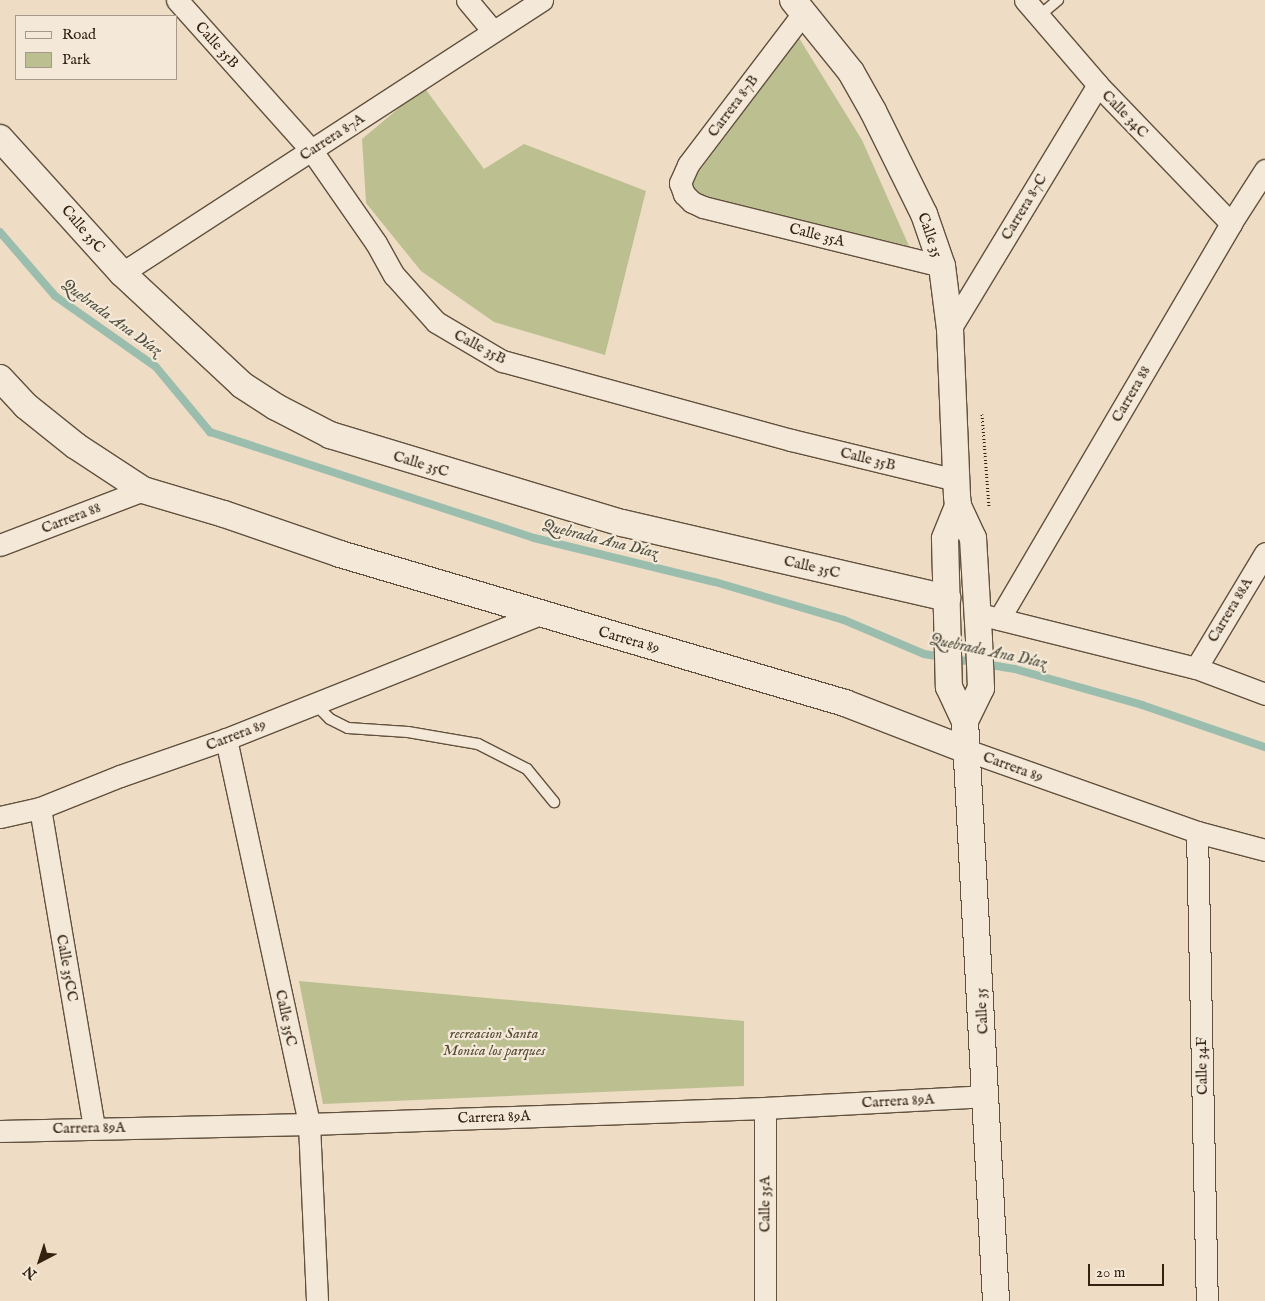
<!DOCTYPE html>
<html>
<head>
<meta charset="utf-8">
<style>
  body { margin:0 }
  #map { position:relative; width:1265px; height:1301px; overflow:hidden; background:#eeddc4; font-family:"IM FELL English",serif }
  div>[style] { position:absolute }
  .green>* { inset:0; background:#bcc091 }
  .stream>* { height:8px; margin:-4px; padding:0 4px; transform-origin:4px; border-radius:4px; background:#9bbdae }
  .path>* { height:3px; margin-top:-1.5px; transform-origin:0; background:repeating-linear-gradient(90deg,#342211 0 1px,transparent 0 3.5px) }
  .roads { filter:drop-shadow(1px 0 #62513e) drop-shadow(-1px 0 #62513e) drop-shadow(0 1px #62513e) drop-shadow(0 -1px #62513e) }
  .service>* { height:10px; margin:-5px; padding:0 5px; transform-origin:5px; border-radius:5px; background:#f4e9d9 }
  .minor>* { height:21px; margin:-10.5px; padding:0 10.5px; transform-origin:10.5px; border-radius:10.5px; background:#f4e9d9 }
  .tertiary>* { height:26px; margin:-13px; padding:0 13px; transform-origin:13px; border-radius:13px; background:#f4e9d9 }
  span { translate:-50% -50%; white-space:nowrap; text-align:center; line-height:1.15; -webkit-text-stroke:4.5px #f4e9d9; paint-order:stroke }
  .street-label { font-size:15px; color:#342211 }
  .park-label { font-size:15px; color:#564a31; font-style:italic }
  .water-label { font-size:16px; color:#535040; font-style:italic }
  .legend { position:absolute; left:15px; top:15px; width:162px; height:65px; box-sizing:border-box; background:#f4e9d9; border:1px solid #a79989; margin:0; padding:6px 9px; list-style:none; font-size:15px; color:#342211 }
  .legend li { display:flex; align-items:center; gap:10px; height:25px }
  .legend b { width:25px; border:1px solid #a79989 }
  .north { position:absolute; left:15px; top:1236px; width:50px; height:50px; -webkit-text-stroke:4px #f4e9d9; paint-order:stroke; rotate:220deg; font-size:14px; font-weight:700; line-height:20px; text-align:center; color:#342211 }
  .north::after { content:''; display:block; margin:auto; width:18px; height:22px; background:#342211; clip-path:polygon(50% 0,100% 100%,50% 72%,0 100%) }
  .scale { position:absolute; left:1088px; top:1264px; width:76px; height:22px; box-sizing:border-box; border:2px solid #342211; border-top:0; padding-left:6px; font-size:15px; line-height:18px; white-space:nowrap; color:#342211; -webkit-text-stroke:4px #f4e9d9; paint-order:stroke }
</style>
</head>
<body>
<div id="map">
  <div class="green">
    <div style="clip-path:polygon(799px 38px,862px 140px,909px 246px,695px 195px,692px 181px)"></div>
    <div style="clip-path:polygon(424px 87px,484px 169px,524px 144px,646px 191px,605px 355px,494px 322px,421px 271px,366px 203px,362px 139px)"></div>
    <div style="clip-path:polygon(299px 981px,744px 1021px,744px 1086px,323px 1104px)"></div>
  </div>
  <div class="stream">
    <div style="left:0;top:232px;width:84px;rotate:49.3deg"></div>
    <div style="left:55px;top:296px;width:123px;rotate:35.1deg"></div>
    <div style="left:156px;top:367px;width:85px;rotate:50.3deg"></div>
    <div style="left:210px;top:432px;width:341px;rotate:18.1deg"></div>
    <div style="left:534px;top:538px;width:186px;rotate:13.7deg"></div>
    <div style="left:715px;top:582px;width:134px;rotate:16.4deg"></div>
    <div style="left:844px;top:620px;width:87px;rotate:23deg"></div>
    <div style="left:924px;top:654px;width:92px;rotate:9.4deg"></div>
    <div style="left:1015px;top:669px;width:132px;rotate:15.8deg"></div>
    <div style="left:1142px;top:705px;width:130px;rotate:18.9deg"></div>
  </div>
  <div class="path">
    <div style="left:982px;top:414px;width:94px;rotate:85.7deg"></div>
  </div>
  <div class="roads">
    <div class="service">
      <div style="left:1039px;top:16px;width:25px;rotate:-40deg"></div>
      <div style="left:315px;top:704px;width:21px;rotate:45deg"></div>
      <div style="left:330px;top:719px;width:20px;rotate:27deg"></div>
      <div style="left:348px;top:728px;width:60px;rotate:3.8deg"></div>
      <div style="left:408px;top:732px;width:71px;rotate:9.7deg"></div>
      <div style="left:478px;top:744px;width:55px;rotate:27deg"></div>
      <div style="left:527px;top:769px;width:43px;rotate:50.7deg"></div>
    </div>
    <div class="minor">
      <div style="left:177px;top:0;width:203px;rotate:48.2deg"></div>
      <div style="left:312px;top:151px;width:112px;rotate:55.2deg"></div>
      <div style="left:376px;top:243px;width:37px;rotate:61deg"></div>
      <div style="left:394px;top:275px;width:63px;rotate:48.2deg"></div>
      <div style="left:436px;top:322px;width:77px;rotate:30.6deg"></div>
      <div style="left:502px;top:361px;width:300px;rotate:15.3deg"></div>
      <div style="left:791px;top:440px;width:170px;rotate:13.6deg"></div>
      <div style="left:467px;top:0;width:40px;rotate:50deg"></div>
      <div style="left:1025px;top:0;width:112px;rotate:49.3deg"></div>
      <div style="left:1098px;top:85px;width:192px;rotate:46.1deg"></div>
      <div style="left:804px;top:12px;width:192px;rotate:127.2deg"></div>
      <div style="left:688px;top:165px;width:20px;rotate:114deg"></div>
      <div style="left:680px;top:183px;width:12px;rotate:70deg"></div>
      <div style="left:684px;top:194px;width:11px;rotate:45deg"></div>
      <div style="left:692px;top:202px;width:12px;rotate:24deg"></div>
      <div style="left:703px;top:207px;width:246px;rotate:13.9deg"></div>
      <div style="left:122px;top:273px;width:501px;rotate:-33.02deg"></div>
      <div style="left:950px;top:329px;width:285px;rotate:-58.8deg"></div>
      <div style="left:0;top:545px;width:153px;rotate:-21deg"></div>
      <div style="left:987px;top:616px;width:215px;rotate:14deg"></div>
      <div style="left:1196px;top:668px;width:74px;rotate:20.6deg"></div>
      <div style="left:999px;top:619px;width:459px;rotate:-59.6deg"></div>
      <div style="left:1231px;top:223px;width:63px;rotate:-57.3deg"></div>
      <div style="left:1196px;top:668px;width:134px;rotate:-59deg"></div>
      <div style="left:226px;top:739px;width:394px;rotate:77.8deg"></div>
      <div style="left:309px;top:1124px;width:177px;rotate:87.4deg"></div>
      <div style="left:966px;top:750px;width:245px;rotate:19.5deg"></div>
      <div style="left:1197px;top:832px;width:70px;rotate:14.8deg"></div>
      <div style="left:40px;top:808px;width:325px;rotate:80.4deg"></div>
      <div style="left:0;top:817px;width:41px;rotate:-12.7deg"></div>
      <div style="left:40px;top:808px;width:86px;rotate:-21.8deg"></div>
      <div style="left:120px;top:776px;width:112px;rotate:-19.2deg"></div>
      <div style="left:226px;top:739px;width:338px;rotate:-21.7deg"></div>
      <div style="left:1197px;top:832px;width:469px;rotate:88.8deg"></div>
      <div style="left:0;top:1131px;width:309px;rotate:-1.3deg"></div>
      <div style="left:309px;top:1124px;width:456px;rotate:-2deg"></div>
      <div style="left:765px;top:1108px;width:222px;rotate:-3.1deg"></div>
      <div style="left:765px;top:1301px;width:193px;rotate:-90deg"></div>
    </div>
    <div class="tertiary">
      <div style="left:793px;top:0;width:92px;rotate:51.1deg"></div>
      <div style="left:851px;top:72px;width:45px;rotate:60.6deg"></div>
      <div style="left:873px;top:111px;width:115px;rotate:63.7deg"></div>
      <div style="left:924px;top:214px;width:55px;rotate:70.9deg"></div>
      <div style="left:942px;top:266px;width:64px;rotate:82.8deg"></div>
      <div style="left:950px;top:329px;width:167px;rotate:87.6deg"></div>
      <div style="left:957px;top:496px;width:10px;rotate:84deg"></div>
      <div style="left:958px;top:506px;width:35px;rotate:65deg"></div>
      <div style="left:973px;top:538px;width:102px;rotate:86.6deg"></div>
      <div style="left:979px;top:640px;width:48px;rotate:87.6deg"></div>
      <div style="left:981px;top:688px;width:37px;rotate:116deg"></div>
      <div style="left:0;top:138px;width:182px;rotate:47.9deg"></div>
      <div style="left:122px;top:273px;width:164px;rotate:43deg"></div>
      <div style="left:242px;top:385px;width:40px;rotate:32.9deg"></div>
      <div style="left:276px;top:407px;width:61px;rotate:27.4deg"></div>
      <div style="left:330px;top:435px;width:305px;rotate:16.8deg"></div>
      <div style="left:622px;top:523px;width:334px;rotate:13deg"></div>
      <div style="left:0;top:378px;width:38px;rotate:47deg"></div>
      <div style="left:26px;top:406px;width:64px;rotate:38.7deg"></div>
      <div style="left:76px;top:446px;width:80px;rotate:33.3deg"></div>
      <div style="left:143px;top:490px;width:84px;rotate:16.5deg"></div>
      <div style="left:224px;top:514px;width:123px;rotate:19deg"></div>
      <div style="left:340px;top:554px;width:527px;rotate:16.44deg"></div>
      <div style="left:845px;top:703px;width:130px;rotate:21.2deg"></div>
      <div style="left:958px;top:506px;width:35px;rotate:112deg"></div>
      <div style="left:945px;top:539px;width:148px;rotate:88.5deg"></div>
      <div style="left:949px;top:687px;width:38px;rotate:65deg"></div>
      <div style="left:965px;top:721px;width:581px;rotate:86.94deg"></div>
    </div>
  </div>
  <div class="street-label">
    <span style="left:217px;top:45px;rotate:48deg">Calle 35B</span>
    <span style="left:733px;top:106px;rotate:-53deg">Carrera 87B</span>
    <span style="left:1125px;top:114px;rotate:46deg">Calle 34C</span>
    <span style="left:332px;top:137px;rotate:-33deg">Carrera 87A</span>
    <span style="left:1024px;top:207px;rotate:-59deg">Carrera 87C</span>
    <span style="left:83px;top:229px;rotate:49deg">Calle 35C</span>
    <span style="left:817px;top:235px;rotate:14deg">Calle 35A</span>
    <span style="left:930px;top:235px;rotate:70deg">Calle 35</span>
    <span style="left:480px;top:347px;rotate:28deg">Calle 35B</span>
    <span style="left:1131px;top:394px;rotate:-60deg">Carrera 88</span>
    <span style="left:868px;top:459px;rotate:14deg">Calle 35B</span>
    <span style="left:421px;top:464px;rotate:17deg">Calle 35C</span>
    <span style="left:71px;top:518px;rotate:-21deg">Carrera 88</span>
    <span style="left:812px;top:567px;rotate:13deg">Calle 35C</span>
    <span style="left:1230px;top:610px;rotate:-59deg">Carrera 88A</span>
    <span style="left:629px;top:640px;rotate:16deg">Carrera 89</span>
    <span style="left:236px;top:735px;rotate:-21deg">Carrera 89</span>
    <span style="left:1013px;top:767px;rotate:20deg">Carrera 89</span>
    <span style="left:67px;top:968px;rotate:80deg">Calle 35CC</span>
    <span style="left:982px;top:1011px;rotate:-93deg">Calle 35</span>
    <span style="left:286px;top:1018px;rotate:78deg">Calle 35C</span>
    <span style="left:1202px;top:1066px;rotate:-91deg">Calle 34F</span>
    <span style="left:898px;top:1101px;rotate:-3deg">Carrera 89A</span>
    <span style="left:494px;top:1117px;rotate:-2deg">Carrera 89A</span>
    <span style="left:89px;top:1128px;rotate:-1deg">Carrera 89A</span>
    <span style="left:765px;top:1204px;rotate:-90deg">Calle 35A</span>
  </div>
  <div class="park-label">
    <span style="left:494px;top:1042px">recreacion Santa<br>Monica los parques</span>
  </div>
  <div class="water-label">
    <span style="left:111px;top:318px;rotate:36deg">Quebrada Ana Díaz</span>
    <span style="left:600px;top:540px;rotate:14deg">Quebrada Ana Díaz</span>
    <span style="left:988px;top:652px;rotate:12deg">Quebrada Ana Díaz</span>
  </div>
  <ul class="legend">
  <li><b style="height:6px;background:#f4e9d9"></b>Road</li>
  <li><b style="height:14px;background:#bcc091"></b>Park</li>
  </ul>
  <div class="north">N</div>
  <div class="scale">20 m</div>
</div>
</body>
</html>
